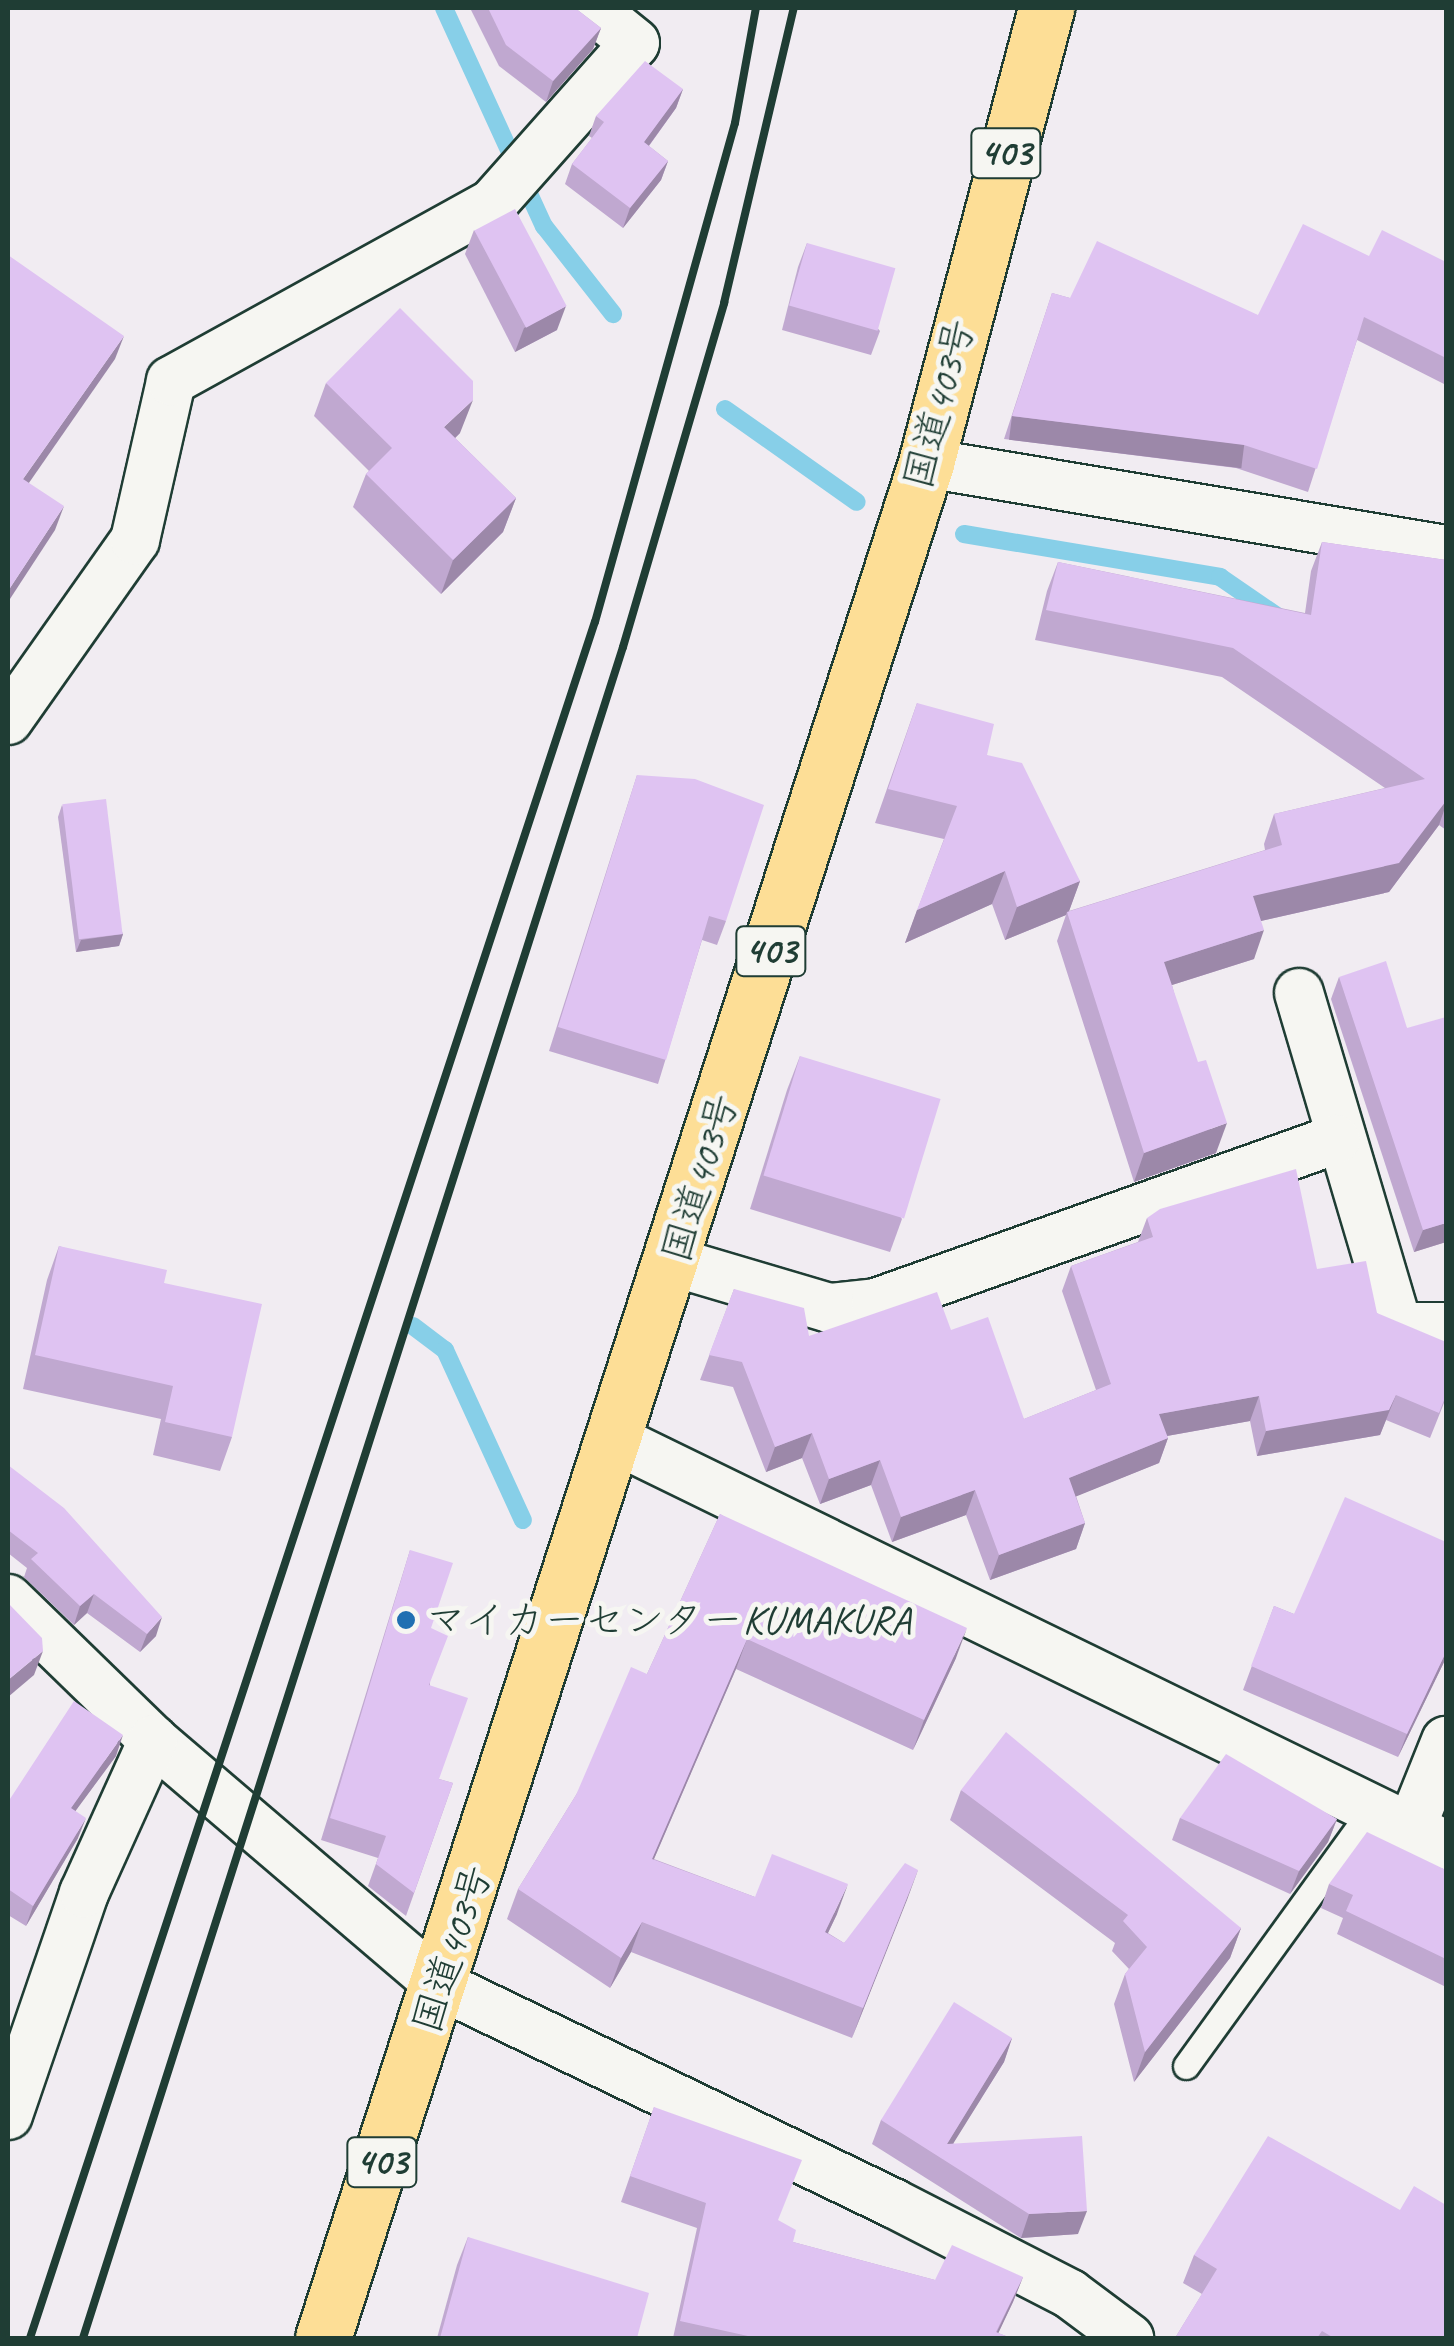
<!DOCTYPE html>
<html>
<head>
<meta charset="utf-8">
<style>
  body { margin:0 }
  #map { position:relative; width:1454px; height:2346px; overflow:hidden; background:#f1ecf2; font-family:Caveat,"Klee One",sans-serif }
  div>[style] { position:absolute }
  .stream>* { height:18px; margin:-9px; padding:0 9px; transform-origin:9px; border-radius:9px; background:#87cfe8 }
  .roads { filter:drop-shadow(2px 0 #1f3d34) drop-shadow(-2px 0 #1f3d34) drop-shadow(0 2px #1f3d34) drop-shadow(0 -2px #1f3d34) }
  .service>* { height:25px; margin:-12.5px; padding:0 12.5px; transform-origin:12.5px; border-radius:12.5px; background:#f6f6f2 }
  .minor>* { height:48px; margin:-24px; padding:0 24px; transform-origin:24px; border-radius:24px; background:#f6f6f2 }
  .trunk>* { height:55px; margin:-27.5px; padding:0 27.5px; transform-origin:27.5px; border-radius:27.5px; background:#fdde96 }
  .rail>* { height:8px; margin:-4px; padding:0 4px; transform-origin:4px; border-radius:4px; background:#1f3d34 }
  .wall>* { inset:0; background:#c0a8d0 }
  .shaded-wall>* { inset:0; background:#9c88a9; transform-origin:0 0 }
  .building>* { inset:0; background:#dfc3f2; transform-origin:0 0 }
  .dots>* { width:28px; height:28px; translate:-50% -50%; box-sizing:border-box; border:5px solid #f6f6f2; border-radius:50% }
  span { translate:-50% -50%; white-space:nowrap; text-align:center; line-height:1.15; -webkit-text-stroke:10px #f6f6f2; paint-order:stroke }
  .shield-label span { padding:2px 8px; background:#f6f6f2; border:2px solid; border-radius:8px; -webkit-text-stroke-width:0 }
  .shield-label { font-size:38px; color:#1f3d34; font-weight:700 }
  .street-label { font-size:40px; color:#1f3d34 }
  .poi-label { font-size:40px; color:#1f3d34 }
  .left { translate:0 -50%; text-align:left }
  .frame { position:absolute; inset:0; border:10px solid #1f3d34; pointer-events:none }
</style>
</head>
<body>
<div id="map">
  <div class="stream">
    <div style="left:444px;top:8px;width:240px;rotate:65.4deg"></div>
    <div style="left:544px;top:226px;width:112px;rotate:51.9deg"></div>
    <div style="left:725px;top:409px;width:161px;rotate:35.2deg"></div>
    <div style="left:964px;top:534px;width:260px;rotate:9.5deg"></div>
    <div style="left:1220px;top:577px;width:69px;rotate:34.4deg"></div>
    <div style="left:413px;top:1326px;width:40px;rotate:37deg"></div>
    <div style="left:445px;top:1350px;width:187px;rotate:65.4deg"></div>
  </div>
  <div class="roads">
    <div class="service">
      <div style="left:1186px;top:2066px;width:317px;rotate:-54.1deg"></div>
    </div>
    <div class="minor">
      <div style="left:926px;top:463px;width:527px;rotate:9.5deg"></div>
      <div style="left:8px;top:720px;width:220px;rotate:-54.8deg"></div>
      <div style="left:135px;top:540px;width:163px;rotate:-77.2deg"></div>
      <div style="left:171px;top:381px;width:367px;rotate:-28.9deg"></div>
      <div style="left:492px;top:204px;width:215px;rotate:-48.4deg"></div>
      <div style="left:635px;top:43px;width:55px;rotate:-140.9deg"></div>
      <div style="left:1299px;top:993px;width:348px;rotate:73.5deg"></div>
      <div style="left:1398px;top:1327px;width:48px"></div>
      <div style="left:674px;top:1262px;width:162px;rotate:16.5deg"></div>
      <div style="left:829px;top:1308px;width:47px;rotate:-6.1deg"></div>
      <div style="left:876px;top:1303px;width:488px;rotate:-19.6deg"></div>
      <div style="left:616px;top:1440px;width:924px;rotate:26.01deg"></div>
      <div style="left:8px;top:1599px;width:202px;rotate:44.2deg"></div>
      <div style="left:153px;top:1740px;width:377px;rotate:40.5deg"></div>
      <div style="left:440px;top:1985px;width:503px;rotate:25.7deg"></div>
      <div style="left:893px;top:2203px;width:199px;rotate:27.2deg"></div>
      <div style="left:1070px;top:2294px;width:74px;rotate:36.7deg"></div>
      <div style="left:1411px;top:1828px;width:94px;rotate:-68.1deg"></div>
      <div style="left:8px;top:2115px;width:235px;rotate:-71.1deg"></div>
      <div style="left:84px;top:1893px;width:168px;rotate:-65.7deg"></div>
    </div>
    <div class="trunk">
      <div style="left:323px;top:2338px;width:1970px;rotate:-72.17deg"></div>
      <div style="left:926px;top:463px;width:471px;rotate:-75.2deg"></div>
    </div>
  </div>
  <div class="rail">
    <div style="left:30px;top:2338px;width:1807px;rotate:-71.78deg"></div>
    <div style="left:595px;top:622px;width:518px;rotate:-74.33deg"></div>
    <div style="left:735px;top:123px;width:117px;rotate:-79.7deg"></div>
    <div style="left:83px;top:2338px;width:1775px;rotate:-72.29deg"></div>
    <div style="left:623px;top:647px;width:359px;rotate:-73.6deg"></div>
    <div style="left:724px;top:303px;width:303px;rotate:-76.7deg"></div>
  </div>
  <div class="wall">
    <div style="clip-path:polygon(470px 8px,575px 8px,601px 28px,593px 49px,546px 102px,499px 66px)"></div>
    <div style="clip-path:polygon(683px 89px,676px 108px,649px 146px,668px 161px,661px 180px,623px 228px,565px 184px,572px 164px,592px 138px,589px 136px,596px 116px)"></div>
    <div style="clip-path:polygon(474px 230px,557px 330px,515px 352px,465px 254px)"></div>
    <div style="clip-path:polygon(807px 243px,880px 331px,871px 355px,782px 330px,798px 267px)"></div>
    <div style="clip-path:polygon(1369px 256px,1446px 262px,1446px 385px,1357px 340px,1308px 492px,1236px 468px,1004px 439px,1052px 293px,1070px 298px,1258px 315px)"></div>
    <div style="clip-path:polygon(326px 383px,460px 433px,455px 438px,516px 498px,503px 532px,441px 594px,353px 507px,366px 474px,369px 471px,314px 416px)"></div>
    <div style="clip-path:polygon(1322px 542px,1446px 560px,1446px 830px,1439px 825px,1389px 892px,1261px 921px,1254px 959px,1172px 985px,1216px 1153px,1134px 1182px,1057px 941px,1066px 915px,1005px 940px,992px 904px,905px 943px,944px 839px,875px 823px,917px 703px,987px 755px,1080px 881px,1069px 911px,1265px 850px,1264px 844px,1274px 814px,1385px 788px,1222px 677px,1035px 640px,1047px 591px,1058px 562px,1305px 613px,1311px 571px)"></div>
    <div style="clip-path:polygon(637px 775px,726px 921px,717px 945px,702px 940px,658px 1084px,549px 1051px)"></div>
    <div style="clip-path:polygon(62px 805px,123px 934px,119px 946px,76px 952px,58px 817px)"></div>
    <div style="clip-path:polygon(1339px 977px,1407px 1028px,1446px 1242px,1414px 1252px,1331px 999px)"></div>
    <div style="clip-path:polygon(800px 1056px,902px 1219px,890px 1252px,750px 1209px,787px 1090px)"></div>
    <div style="clip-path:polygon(1147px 1218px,1317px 1269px,1377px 1313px,1446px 1398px,1430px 1438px,1386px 1420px,1380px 1435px,1257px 1456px,1250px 1421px,1167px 1436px,1168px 1438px,1159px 1463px,1076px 1496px,1085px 1523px,1076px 1549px,990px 1580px,966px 1515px,892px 1542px,871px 1485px,820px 1504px,802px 1458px,766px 1472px,733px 1387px,700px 1380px,734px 1289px,809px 1336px,951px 1330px,1024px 1419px,1096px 1390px,1062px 1291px,1071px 1266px,1138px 1242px)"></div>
    <div style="clip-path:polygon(59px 1246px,164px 1283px,232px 1437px,220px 1471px,153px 1455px,161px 1419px,23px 1389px,47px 1280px)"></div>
    <div style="clip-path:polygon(8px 1465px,156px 1636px,140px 1652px,87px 1613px,74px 1625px,24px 1577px,27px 1568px,8px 1553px)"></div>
    <div style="clip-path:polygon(720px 1514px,956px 1658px,913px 1750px,736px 1669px,654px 1859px,755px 1897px,837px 1914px,828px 1933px,844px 1943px,918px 1870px,852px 2038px,631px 1952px,610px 1988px,507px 1919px,518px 1889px,576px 1795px,647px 1674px)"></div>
    <div style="clip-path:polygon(1446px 1542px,1446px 1658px,1398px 1757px,1243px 1690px,1274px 1606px,1294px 1614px)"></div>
    <div style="clip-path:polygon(410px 1550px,431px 1628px,430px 1685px,439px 1779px,453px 1783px,406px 1916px,368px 1886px,378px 1858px,321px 1840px)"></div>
    <div style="clip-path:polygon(116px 1756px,75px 1811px,78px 1838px,26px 1926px,8px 1915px,8px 1802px)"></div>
    <div style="clip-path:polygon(961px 1790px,1241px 1928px,1230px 1958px,1134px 2082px,1114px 2004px,1125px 1974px,1129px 1969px,1112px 1951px,1115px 1943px,950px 1820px)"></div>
    <div style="clip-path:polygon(1180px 1818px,1337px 1819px,1328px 1842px,1290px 1894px,1172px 1840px)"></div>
    <div style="clip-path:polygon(1446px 1870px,1446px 1987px,1337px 1934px,1343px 1918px,1321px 1908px,1329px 1884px)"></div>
    <div style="clip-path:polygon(1012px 2038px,1004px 2062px,953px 2143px,1078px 2234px,1021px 2238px,872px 2144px,881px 2120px)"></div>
    <div style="clip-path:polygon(654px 2107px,778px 2221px,793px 2242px,935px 2280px,1023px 2277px,1013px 2302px,998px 2333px,1011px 2338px,673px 2338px,697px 2228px,621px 2202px)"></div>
    <div style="clip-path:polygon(1400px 2210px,1446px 2338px,1175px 2338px,1202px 2294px,1183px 2283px,1194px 2255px)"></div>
    <div style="clip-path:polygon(468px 2237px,637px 2338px,437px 2338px,457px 2265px)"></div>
  </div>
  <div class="shaded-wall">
    <div style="clip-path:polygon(601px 28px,593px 49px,546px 102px,553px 81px)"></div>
    <div style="clip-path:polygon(683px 89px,676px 108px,637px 162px,644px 142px)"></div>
    <div style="clip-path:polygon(668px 161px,661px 180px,623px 228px,630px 208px)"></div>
    <div style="clip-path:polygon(566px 306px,557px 330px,515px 352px,524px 328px)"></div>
    <div style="clip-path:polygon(124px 336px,115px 359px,15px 503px,23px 479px)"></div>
    <div style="clip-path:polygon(473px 400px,460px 433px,432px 461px,444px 427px)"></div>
    <div style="left:1012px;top:416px;width:234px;height:24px;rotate:7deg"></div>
    <div style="clip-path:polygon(516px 498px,503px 532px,441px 594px,453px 560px)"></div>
    <div style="clip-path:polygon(64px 506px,55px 530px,8px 602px,8px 591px)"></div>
    <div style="clip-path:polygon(1446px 801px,1446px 805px,1439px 825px,1389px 892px,1243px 925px,1253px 896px)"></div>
    <div style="clip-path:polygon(1005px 871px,992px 904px,905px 943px,917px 910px)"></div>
    <div style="clip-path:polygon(1080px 881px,1068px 914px,1067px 912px,1066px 915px,1005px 940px,1017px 907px)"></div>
    <div style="clip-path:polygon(1264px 930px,1254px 959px,1153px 991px,1164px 962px)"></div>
    <div style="clip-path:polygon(123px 934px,119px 946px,76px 952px,81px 940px)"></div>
    <div style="clip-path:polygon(1227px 1123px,1216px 1153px,1134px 1182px,1144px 1153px)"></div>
    <div style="clip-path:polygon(1446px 1223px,1446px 1242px,1414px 1252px,1423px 1230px)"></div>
    <div style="clip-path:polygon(1396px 1395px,1380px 1435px,1257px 1456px,1266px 1431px)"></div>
    <div style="clip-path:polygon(1259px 1396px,1250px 1421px,1150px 1439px,1159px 1414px)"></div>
    <div style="clip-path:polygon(812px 1433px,802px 1458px,766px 1472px,775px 1447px)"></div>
    <div style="clip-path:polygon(1168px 1438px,1159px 1463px,1060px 1503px,1069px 1478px)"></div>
    <div style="clip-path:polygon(880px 1460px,871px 1485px,820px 1504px,829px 1479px)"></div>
    <div style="clip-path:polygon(975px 1490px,966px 1515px,892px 1542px,901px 1517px)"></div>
    <div style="clip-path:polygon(1085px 1523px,1076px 1549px,990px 1580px,999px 1555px)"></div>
    <div style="clip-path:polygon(94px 1594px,87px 1613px,74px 1625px,80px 1606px)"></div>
    <div style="clip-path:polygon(162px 1617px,156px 1636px,140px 1652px,147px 1634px)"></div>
    <div style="clip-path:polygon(967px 1628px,956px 1658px,913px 1750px,924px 1720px)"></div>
    <div style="clip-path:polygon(747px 1639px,736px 1669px,641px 1889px,652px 1859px)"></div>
    <div style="clip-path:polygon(43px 1651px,34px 1675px,8px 1697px,8px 1680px)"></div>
    <div style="clip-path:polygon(1446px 1652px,1446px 1658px,1398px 1757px,1407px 1734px)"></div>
    <div style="clip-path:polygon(123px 1735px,116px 1756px,63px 1828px,71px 1808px)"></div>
    <div style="clip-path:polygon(86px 1818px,78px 1838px,26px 1926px,33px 1906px)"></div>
    <div style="clip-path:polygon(1337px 1819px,1328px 1842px,1290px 1894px,1299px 1871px)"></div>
    <div style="clip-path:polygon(918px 1870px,907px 1900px,852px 2038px,863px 2008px)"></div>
    <div style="clip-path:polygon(848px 1884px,837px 1914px,814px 1962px,825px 1932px)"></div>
    <div style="clip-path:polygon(642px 1922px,631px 1952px,610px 1988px,621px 1958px)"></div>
    <div style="clip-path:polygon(1241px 1928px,1230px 1958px,1134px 2082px,1145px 2052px)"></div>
    <div style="clip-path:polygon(1012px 2038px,1004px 2062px,943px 2160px,947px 2144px)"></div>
    <div style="clip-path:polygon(1087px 2211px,1078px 2234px,1021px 2238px,1029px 2214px)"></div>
    <div style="clip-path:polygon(1023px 2277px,1013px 2302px,996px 2338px,994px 2338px)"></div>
  </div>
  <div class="building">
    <div style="clip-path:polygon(488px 8px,575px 8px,601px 28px,553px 81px,506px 45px)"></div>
    <div style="clip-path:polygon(645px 61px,683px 89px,644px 142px,668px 161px,630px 208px,572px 164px,604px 122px,596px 116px)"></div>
    <div style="left:515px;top:209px;width:110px;height:46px;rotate:62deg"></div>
    <div style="clip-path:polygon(1303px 224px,1369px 256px,1382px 230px,1446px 262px,1446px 358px,1364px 317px,1317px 469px,1244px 445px,1012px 416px,1052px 293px,1070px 298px,1097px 241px,1258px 315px)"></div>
    <div style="left:807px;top:243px;width:92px;height:65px;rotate:16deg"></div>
    <div style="clip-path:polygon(8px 255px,124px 336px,23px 479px,64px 506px,8px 591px)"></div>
    <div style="clip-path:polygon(400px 308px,473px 381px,473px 400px,444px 427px,516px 498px,453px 560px,366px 474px,392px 448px,326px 383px)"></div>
    <div style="clip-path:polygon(1322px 542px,1446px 560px,1446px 801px,1399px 863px,1253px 896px,1264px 930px,1164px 962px,1198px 1062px,1206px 1060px,1227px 1123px,1144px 1153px,1067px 912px,1282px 845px,1274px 814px,1425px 779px,1233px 648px,1046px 610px,1058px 562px,1311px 615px)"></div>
    <div style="clip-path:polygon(917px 703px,994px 724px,987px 755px,1022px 763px,1080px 881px,1017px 907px,1005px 871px,917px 910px,957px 806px,888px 789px)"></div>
    <div style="clip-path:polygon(637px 775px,695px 779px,764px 805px,726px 921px,709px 916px,666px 1060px,558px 1027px)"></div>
    <div style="left:106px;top:799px;width:136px;height:44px;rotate:83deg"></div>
    <div style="clip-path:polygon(1386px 961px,1407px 1028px,1446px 1017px,1446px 1223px,1423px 1230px,1339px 977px)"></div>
    <div style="left:800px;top:1056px;width:147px;height:125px;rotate:17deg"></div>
    <div style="clip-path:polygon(1296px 1169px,1317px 1269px,1366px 1261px,1377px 1313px,1446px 1342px,1446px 1395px,1439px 1413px,1396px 1395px,1389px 1410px,1266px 1431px,1259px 1396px,1159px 1414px,1168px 1438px,1069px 1478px,1085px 1523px,999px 1555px,975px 1490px,901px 1517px,880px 1460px,829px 1479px,812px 1433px,775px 1447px,742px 1362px,709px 1355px,734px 1289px,804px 1308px,809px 1336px,937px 1292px,951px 1330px,988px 1317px,1024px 1419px,1111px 1384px,1071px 1266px,1153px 1237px,1147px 1218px,1160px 1209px)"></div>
    <div style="clip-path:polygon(59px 1246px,167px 1270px,164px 1283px,262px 1304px,232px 1437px,165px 1422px,173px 1386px,35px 1355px)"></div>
    <div style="clip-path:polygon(8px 1465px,64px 1508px,162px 1617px,147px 1634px,94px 1594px,80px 1606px,31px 1559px,38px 1553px,8px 1530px)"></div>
    <div style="clip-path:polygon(1345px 1497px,1446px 1542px,1446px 1652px,1407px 1734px,1251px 1666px,1274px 1606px,1294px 1614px)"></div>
    <div style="clip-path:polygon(720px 1514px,967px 1628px,924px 1720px,747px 1639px,652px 1859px,755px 1897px,772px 1854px,848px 1884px,825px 1932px,844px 1943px,905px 1863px,918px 1870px,863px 2008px,642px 1922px,621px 1958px,518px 1889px,576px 1795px,631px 1667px,647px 1674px)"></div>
    <div style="clip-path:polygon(410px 1550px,453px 1563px,431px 1628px,448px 1636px,429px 1685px,468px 1698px,439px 1779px,453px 1783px,414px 1893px,376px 1864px,386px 1836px,330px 1818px)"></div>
    <div style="clip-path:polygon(8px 1603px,42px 1638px,43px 1651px,8px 1680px)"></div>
    <div style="clip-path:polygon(74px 1701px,123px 1735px,71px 1808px,86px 1818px,33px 1906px,8px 1889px,8px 1802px)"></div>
    <div style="clip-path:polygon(1006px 1732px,1241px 1928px,1145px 2052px,1125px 1974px,1147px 1947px,1123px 1921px,1128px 1915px,961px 1790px)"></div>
    <div style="clip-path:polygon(1226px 1754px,1337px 1819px,1299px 1871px,1180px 1818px)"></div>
    <div style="clip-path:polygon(1367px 1832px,1446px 1870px,1446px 1959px,1346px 1911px,1353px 1895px,1329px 1884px)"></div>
    <div style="clip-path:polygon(954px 2002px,1012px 2038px,947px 2144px,1082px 2136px,1087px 2211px,1029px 2214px,881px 2120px)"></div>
    <div style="clip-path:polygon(654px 2107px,802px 2160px,778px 2220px,796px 2230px,793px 2242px,935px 2280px,952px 2245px,1023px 2277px,996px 2332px,1011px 2338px,757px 2338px,680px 2321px,706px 2203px,630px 2176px)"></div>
    <div style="clip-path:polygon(1268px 2136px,1400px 2210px,1414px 2186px,1446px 2205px,1446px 2338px,1334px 2338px,1322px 2331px,1317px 2338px,1175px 2338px,1217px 2269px,1194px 2255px)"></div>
    <div style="clip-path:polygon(468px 2237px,649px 2293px,637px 2338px,440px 2338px)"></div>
  </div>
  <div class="dots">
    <div style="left:406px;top:1620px;background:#1f6fb2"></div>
  </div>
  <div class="shield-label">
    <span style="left:1006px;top:153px">403</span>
    <span style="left:771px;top:951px">403</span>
    <span style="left:382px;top:2162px">403</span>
  </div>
  <div class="street-label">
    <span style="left:939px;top:404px;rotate:-75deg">国道403号</span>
    <span style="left:700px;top:1178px;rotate:-73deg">国道403号</span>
    <span style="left:452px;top:1949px;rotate:-72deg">国道403号</span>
  </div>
  <div class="poi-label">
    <span class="left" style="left:426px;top:1620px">マイカーセンターKUMAKURA</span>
  </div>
  <div class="frame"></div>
</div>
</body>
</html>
